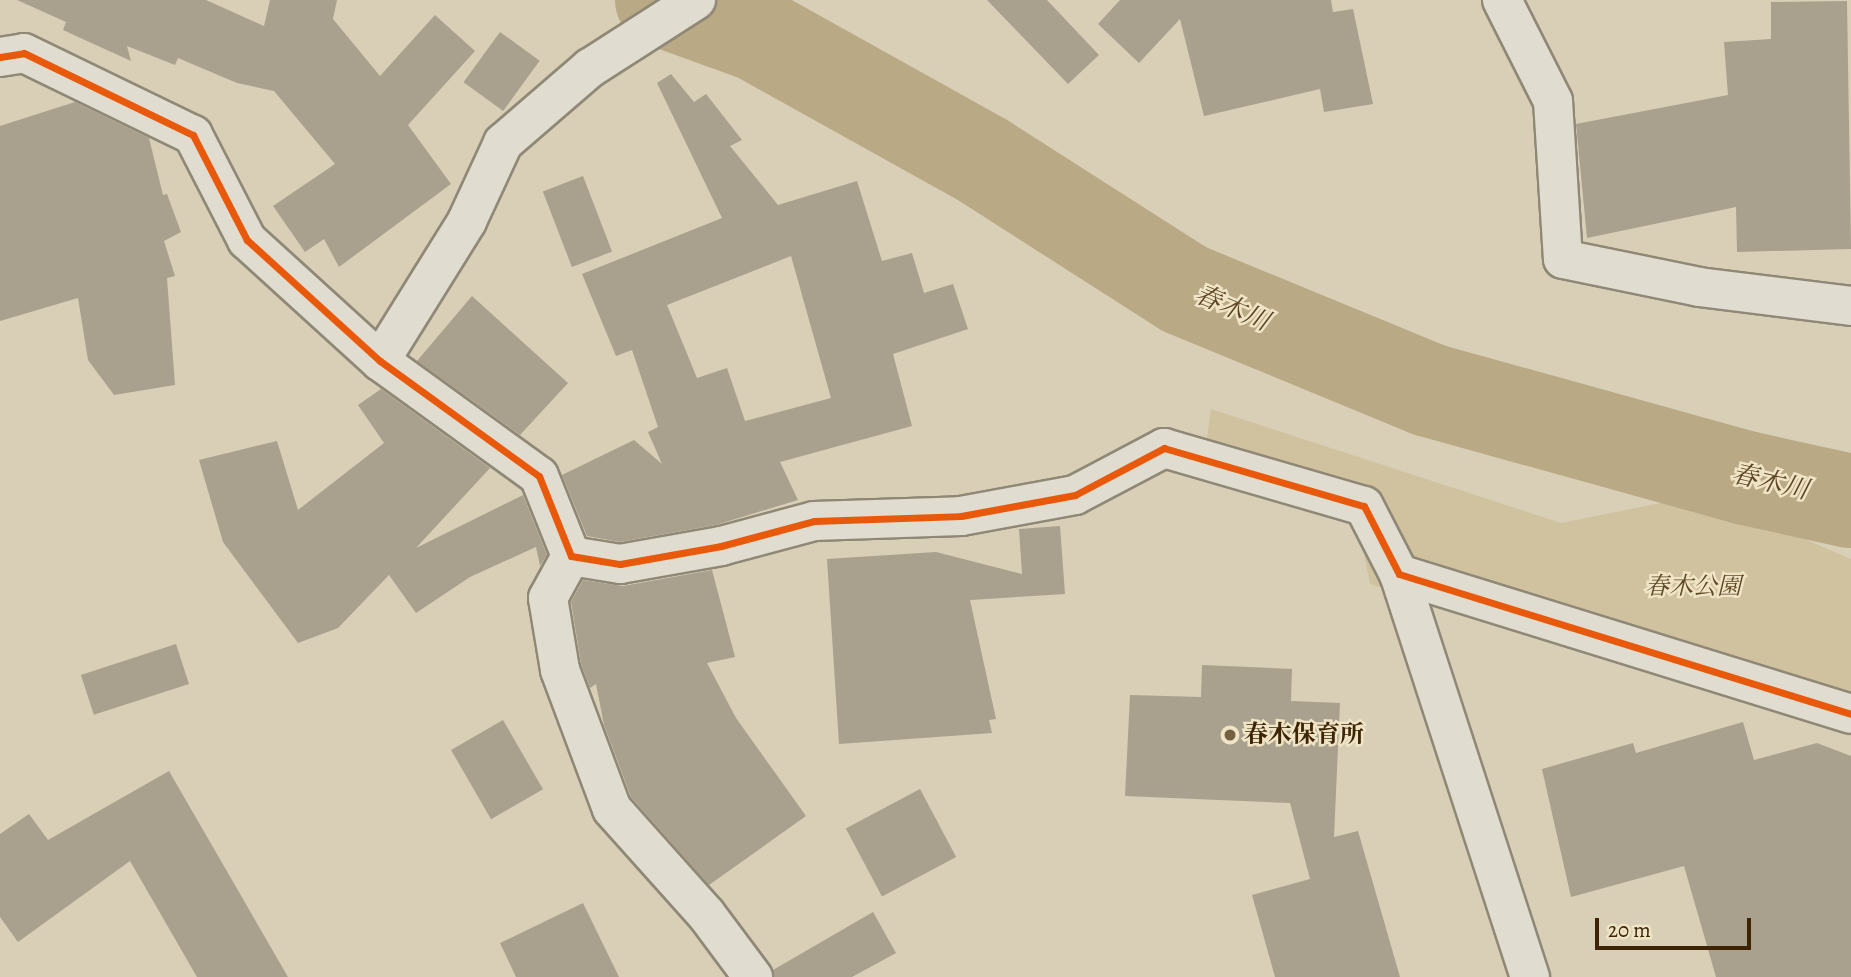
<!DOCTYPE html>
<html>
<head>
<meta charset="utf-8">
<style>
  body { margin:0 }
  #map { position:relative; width:1851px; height:977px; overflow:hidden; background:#d8cfb6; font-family:Alegreya,"Noto Serif JP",serif }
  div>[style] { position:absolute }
  .green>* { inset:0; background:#d0c29e }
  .river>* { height:94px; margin:-47px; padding:0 47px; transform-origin:47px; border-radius:47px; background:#baa985 }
  .building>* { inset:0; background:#a9a08e; transform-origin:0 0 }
  .roads { filter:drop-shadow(2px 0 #908876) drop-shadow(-2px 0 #908876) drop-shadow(0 2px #908876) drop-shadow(0 -2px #908876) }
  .minor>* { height:38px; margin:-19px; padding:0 19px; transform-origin:19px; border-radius:19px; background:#e0dccf }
  .cycleway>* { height:7px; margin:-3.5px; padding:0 3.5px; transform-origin:3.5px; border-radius:3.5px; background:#e8590c }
  .dots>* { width:19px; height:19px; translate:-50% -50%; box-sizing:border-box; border:4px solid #efe4c6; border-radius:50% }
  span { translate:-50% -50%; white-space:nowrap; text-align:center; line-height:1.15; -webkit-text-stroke:5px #efe4c6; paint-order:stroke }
  .park-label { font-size:24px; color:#604926; font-style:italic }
  .poi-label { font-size:24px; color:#3d2405; font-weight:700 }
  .left { translate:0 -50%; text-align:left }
  .water-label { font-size:26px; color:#5f4725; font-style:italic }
  .scale { position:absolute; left:1595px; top:918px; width:156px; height:32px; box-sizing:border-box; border:4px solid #3d2405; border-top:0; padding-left:9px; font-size:21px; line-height:24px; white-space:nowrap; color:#3d2405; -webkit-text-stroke:5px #efe4c6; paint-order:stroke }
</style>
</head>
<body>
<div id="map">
  <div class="green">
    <div style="clip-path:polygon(1211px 409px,1561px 523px,1701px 495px,1851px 559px,1851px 725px,1370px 584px,1356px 513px,1203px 466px)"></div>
  </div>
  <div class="river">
    <div style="left:662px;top:0;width:102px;rotate:20deg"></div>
    <div style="left:758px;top:35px;width:259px;rotate:29.1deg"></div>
    <div style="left:984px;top:161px;width:237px;rotate:32.6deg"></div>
    <div style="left:1184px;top:289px;width:265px;rotate:22.4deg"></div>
    <div style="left:1429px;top:390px;width:329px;rotate:15.5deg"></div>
    <div style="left:1746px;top:478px;width:107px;rotate:12.4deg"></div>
  </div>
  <div class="building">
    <div style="clip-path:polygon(17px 0,206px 0,264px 26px,270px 0,337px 0,333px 19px,380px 76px,435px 15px,475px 51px,408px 125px,451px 184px,339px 267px,324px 239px,305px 252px,273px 206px,335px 164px,274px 91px,237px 83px,178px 58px,175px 65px,127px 46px,131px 61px,63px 30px,66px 22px)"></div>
    <div style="clip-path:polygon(987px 0,1047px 0,1099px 55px,1068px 84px)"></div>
    <div style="clip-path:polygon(1120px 0,1331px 0,1333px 12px,1353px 9px,1373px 104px,1324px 112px,1320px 89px,1204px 116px,1180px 19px,1139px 63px,1098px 24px)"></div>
    <div style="clip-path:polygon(1847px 1px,1851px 249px,1737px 252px,1736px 207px,1587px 238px,1576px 124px,1728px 95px,1724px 42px,1771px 39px,1771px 2px)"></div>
    <div style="left:500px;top:32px;width:49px;height:62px;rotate:36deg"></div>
    <div style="clip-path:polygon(evenodd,671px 74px,694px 102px,706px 94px,742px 140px,730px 146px,778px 205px,857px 181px,882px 261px,912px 253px,924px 293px,953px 284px,968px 329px,893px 354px,912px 426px,780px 462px,798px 500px,716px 525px,620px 542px,587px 536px,562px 475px,634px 440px,662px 464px,648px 432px,658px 427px,632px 350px,616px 356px,582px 274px,722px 218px,657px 83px,671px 74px,791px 256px,831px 398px,745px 421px,727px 368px,697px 378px,667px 305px,791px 256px)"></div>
    <div style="clip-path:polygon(75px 102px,149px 138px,163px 195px,167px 194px,181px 232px,164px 241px,175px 276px,167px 278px,175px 385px,114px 395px,88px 360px,78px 298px,0 321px,0 126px)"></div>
    <div style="left:583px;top:176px;width:81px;height:43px;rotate:69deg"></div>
    <div style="clip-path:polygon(472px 296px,568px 383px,520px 435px,417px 361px)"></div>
    <div style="clip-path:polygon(381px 389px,490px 468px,416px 548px,523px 495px,547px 555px,540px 566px,536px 547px,470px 577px,416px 613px,389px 575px,338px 628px,298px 643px,223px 542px,199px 460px,277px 441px,298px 510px,384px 443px,358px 405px)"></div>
    <div style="clip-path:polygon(1060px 526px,1065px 594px,970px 600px,996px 719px,989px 720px,992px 733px,839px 744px,827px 559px,936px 552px,1022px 574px,1019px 529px)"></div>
    <div style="clip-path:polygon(712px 570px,735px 657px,707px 663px,736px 718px,806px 816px,709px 885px,631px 797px,604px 725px,596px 684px,590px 688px,581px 664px,571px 602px,583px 580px,623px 586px)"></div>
    <div style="left:176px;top:644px;width:42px;height:100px;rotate:72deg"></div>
    <div style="clip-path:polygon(1202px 665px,1292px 669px,1291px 701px,1340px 703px,1334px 837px,1358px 831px,1400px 977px,1275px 977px,1252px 895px,1310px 879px,1290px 803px,1125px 796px,1130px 695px,1201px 697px)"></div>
    <div style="left:503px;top:720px;width:80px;height:60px;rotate:60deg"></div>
    <div style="clip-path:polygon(1743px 722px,1754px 760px,1817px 743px,1851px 756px,1851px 977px,1716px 977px,1684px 866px,1571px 897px,1542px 769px,1633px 743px,1636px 753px)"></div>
    <div style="clip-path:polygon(169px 771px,288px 977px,197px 977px,130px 861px,18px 942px,0 917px,0 834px,29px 814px,48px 840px)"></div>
    <div style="left:920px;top:789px;width:77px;height:84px;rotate:62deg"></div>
    <div style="clip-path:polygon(583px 903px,619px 977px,516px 977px,500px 943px)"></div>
    <div style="clip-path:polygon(873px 912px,896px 953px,852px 977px,774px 977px,773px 970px)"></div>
  </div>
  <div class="roads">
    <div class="minor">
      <div style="left:1502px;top:0;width:113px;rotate:63.2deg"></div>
      <div style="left:1553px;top:101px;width:158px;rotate:86.4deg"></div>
      <div style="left:1563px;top:259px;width:139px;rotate:11.6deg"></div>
      <div style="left:1699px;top:287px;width:153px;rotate:7.1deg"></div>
      <div style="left:0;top:57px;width:24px;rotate:-9deg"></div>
      <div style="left:24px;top:53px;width:188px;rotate:25.9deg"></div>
      <div style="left:193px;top:135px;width:118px;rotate:62.8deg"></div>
      <div style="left:247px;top:240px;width:180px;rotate:42.3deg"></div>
      <div style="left:380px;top:361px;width:196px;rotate:35.9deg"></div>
      <div style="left:539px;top:476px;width:86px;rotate:68.2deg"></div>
      <div style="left:571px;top:556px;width:50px;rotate:9.3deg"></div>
      <div style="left:620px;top:564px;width:103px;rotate:-10.1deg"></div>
      <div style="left:721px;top:546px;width:96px;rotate:-15deg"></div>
      <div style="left:814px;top:521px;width:147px;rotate:-1.9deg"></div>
      <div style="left:961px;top:516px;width:116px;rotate:-10.4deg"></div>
      <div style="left:1075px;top:495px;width:101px;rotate:-27.8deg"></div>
      <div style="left:1164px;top:448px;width:208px;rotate:16.2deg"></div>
      <div style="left:1364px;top:506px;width:76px;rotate:62.8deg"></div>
      <div style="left:1399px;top:574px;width:473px;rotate:17.2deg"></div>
      <div style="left:380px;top:361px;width:165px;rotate:-58.1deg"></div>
      <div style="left:467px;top:221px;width:86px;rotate:-65.2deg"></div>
      <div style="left:503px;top:143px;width:115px;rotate:-40.8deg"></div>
      <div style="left:590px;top:68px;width:126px;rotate:-32.7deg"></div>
      <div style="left:571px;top:556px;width:48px;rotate:118.7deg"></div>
      <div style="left:548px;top:598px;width:73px;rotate:80.5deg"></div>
      <div style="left:560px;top:670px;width:148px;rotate:69.5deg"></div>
      <div style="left:612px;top:809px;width:141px;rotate:48.2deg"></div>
      <div style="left:706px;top:914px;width:79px;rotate:53.3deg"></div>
      <div style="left:1399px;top:574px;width:424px;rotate:72deg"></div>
    </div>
  </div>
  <div class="cycleway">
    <div style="left:0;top:57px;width:24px;rotate:-9deg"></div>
    <div style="left:24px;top:53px;width:188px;rotate:25.9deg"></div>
    <div style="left:193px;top:135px;width:118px;rotate:62.8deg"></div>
    <div style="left:247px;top:240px;width:180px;rotate:42.3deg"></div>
    <div style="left:380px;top:361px;width:196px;rotate:35.9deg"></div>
    <div style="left:539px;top:476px;width:86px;rotate:68.2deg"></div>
    <div style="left:571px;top:556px;width:50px;rotate:9.3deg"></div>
    <div style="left:620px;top:564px;width:103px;rotate:-10.1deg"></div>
    <div style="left:721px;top:546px;width:96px;rotate:-15deg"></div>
    <div style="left:814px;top:521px;width:147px;rotate:-1.9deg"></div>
    <div style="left:961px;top:516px;width:116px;rotate:-10.4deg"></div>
    <div style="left:1075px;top:495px;width:101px;rotate:-27.8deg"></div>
    <div style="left:1164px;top:448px;width:208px;rotate:16.2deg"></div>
    <div style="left:1364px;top:506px;width:76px;rotate:62.8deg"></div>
    <div style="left:1399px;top:574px;width:473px;rotate:17.2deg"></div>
  </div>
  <div class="dots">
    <div style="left:1230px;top:735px;background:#736043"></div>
  </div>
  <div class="park-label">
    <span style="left:1693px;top:587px">春木公園</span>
  </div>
  <div class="poi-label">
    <span class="left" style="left:1244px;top:735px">春木保育所</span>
  </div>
  <div class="water-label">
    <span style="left:1232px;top:308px;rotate:23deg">春木川</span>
    <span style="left:1770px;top:482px;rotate:13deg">春木川</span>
  </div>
  <div class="scale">20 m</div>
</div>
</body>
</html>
